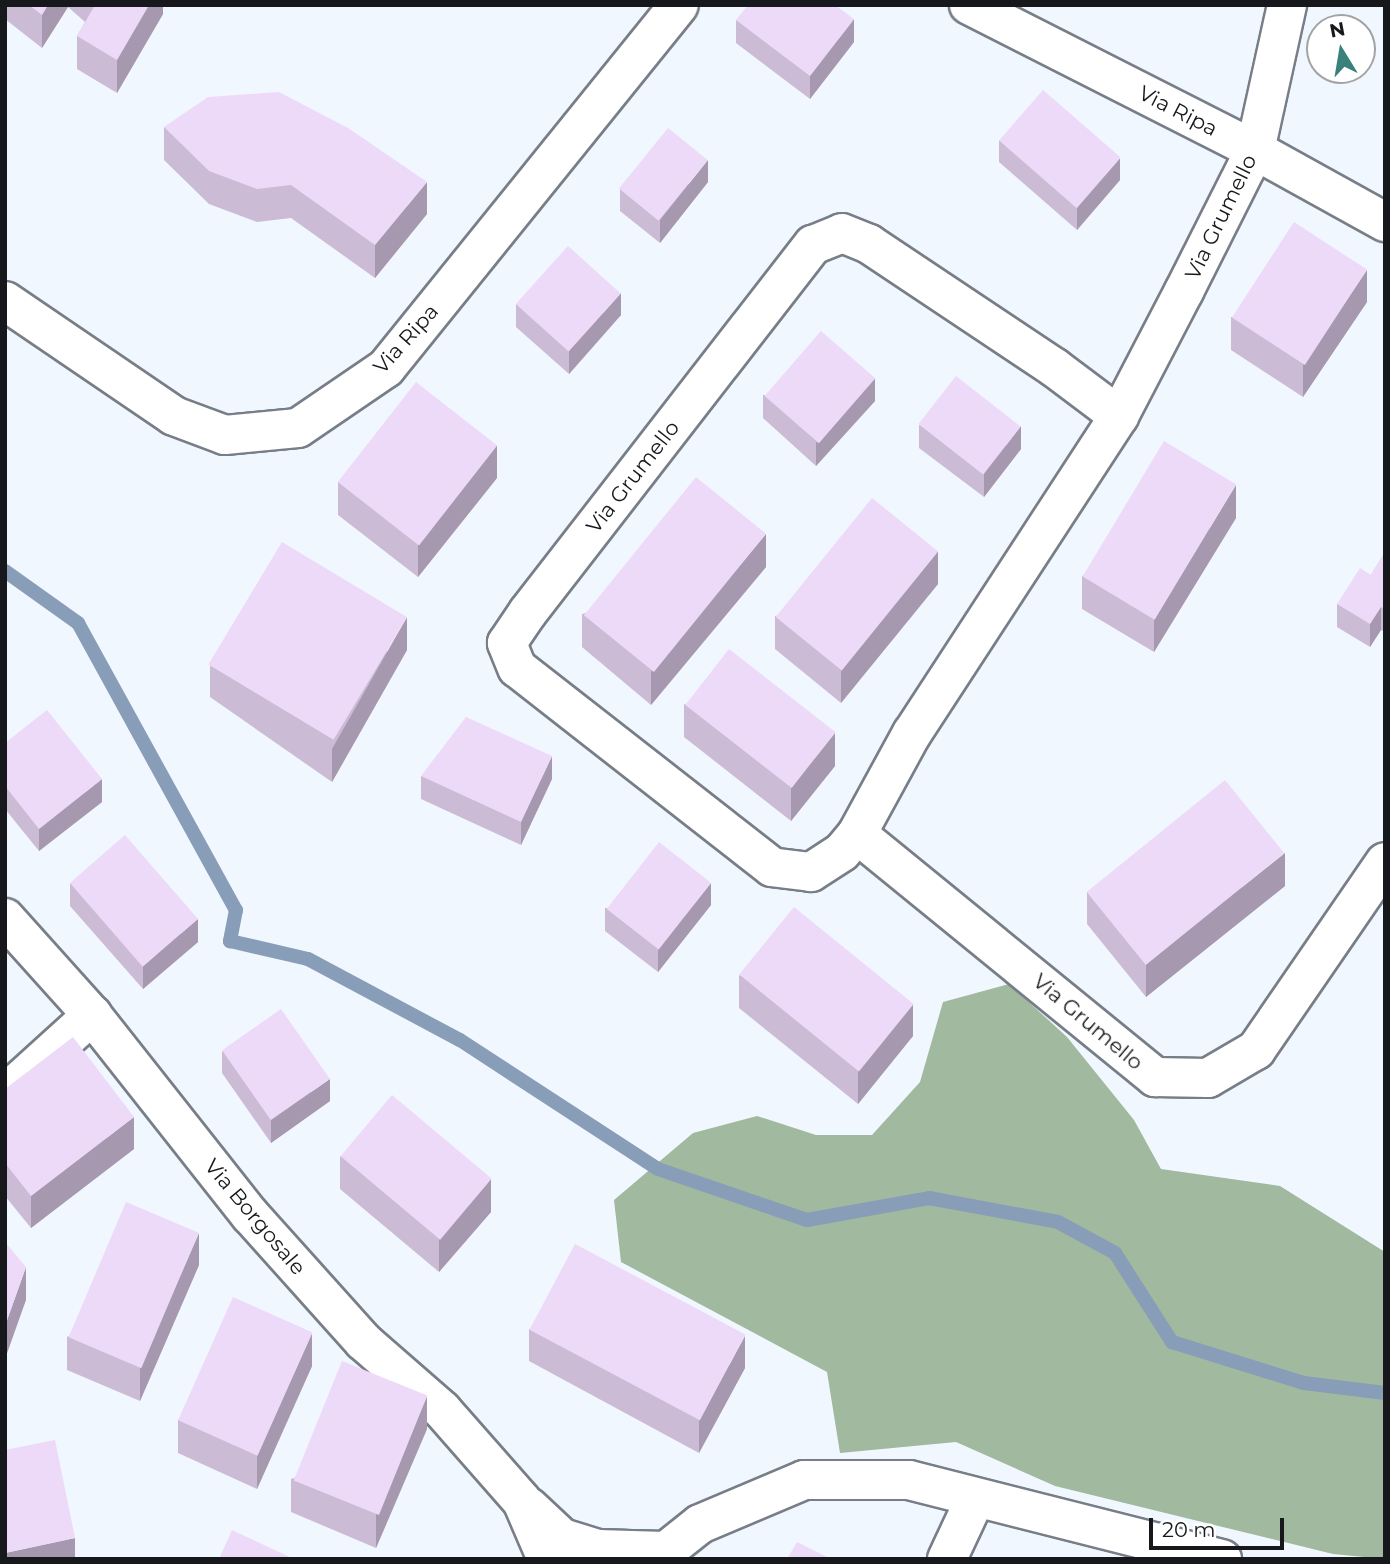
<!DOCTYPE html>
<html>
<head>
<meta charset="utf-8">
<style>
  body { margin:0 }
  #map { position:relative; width:1390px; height:1564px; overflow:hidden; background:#f1f7ff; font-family:Montserrat,sans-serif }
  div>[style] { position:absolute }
  .forest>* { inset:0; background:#a1b99e }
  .stream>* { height:14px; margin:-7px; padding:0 7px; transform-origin:7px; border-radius:7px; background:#889db8 }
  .roads { filter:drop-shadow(2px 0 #787e87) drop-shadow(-2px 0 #787e87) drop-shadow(0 2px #787e87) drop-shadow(0 -2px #787e87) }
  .minor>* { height:38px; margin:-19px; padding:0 19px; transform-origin:19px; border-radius:19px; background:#fff }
  .wall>* { inset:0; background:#ccbbd5 }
  .shaded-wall>* { inset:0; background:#a698ae; transform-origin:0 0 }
  .building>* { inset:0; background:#edd9f8; transform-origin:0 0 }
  span { translate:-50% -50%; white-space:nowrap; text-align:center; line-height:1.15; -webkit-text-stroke:5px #fff; paint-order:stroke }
  .street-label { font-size:21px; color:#16181b }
  .frame { position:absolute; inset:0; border:7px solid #16181b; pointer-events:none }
  .north { position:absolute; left:1306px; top:14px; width:70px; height:70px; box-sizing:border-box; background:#fff; border:2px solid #a2a3a4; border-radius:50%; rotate:349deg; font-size:19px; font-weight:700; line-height:28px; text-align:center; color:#16181b }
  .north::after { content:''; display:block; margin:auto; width:24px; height:32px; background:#3a817c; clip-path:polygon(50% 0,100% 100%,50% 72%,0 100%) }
  .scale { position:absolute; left:1149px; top:1518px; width:135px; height:32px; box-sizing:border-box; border:4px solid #16181b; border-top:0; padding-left:9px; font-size:21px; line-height:24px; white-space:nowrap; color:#16181b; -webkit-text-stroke:5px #fff; paint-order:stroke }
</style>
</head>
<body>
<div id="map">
  <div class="forest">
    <div style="clip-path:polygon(1009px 984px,1067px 1037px,1134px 1120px,1161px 1169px,1280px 1186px,1385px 1252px,1385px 1559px,1333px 1554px,1055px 1486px,956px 1442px,840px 1453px,827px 1372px,621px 1262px,614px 1200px,693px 1133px,757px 1116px,816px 1135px,872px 1135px,920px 1082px,943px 1002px)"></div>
  </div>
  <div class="stream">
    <div style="left:5px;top:571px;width:90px;rotate:35.5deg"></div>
    <div style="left:78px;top:623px;width:328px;rotate:61.2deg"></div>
    <div style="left:236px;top:910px;width:32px;rotate:101deg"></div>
    <div style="left:230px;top:941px;width:80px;rotate:13deg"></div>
    <div style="left:308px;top:959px;width:172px;rotate:28.1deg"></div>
    <div style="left:460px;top:1040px;width:236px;rotate:33.1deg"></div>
    <div style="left:658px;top:1169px;width:157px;rotate:18.9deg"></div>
    <div style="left:807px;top:1220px;width:124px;rotate:-10.2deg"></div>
    <div style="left:929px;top:1198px;width:131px;rotate:10.5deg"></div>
    <div style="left:1058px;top:1222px;width:65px;rotate:28.5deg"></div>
    <div style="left:1115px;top:1253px;width:106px;rotate:57.4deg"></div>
    <div style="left:1172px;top:1342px;width:138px;rotate:17.3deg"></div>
    <div style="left:1304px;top:1383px;width:82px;rotate:7deg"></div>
  </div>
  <div class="roads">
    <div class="minor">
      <div style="left:969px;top:5px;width:321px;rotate:26.9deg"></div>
      <div style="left:1255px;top:150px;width:149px;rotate:29deg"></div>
      <div style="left:1287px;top:5px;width:148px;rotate:102.4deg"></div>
      <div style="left:1255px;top:150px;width:158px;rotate:116.7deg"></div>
      <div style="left:1184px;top:291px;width:141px;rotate:117.5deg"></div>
      <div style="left:1119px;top:416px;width:379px;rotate:123.1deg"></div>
      <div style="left:912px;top:733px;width:115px;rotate:118.6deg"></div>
      <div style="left:857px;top:834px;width:385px;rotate:39.2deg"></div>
      <div style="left:1155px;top:1077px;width:53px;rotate:1.1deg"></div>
      <div style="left:1208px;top:1078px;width:56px;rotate:-30.3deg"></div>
      <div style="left:1256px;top:1050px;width:228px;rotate:-55.5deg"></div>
      <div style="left:5px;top:301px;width:204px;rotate:34.2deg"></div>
      <div style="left:174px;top:416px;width:54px;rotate:20.4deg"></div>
      <div style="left:225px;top:435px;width:73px;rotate:-5.5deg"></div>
      <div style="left:298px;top:428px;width:107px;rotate:-34.3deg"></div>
      <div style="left:386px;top:368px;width:466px;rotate:-51.1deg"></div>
      <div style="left:857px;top:834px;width:23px;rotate:130deg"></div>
      <div style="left:842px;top:852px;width:37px;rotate:147deg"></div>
      <div style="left:811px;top:872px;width:39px;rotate:-173deg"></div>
      <div style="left:772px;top:867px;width:323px;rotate:-142deg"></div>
      <div style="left:517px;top:668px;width:27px;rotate:-112deg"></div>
      <div style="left:507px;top:643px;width:37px;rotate:-56deg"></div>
      <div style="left:528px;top:612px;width:465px;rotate:-52.2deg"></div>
      <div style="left:813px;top:245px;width:31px;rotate:-22deg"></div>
      <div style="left:842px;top:233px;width:29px;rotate:22deg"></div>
      <div style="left:869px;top:244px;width:224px;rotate:33.7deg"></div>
      <div style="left:1055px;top:368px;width:80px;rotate:36.9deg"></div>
      <div style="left:5px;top:918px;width:130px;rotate:48.1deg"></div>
      <div style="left:92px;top:1015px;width:256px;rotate:51.7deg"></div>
      <div style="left:251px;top:1216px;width:168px;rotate:48.1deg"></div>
      <div style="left:363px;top:1341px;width:105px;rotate:41.1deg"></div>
      <div style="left:442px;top:1410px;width:121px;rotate:48.7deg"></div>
      <div style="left:522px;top:1501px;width:63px;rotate:66.7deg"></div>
      <div style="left:5px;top:1094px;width:118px;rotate:-42.2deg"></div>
      <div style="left:529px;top:1507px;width:45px;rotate:43.2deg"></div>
      <div style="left:562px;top:1538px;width:38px;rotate:17deg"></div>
      <div style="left:598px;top:1549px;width:67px;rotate:1.7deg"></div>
      <div style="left:656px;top:1559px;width:56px;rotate:-38.5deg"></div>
      <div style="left:700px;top:1524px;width:113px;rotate:-22.9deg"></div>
      <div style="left:804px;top:1480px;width:105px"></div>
      <div style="left:909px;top:1480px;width:323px;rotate:14.2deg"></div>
      <div style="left:947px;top:1559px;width:68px;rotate:-64.9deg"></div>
    </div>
  </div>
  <div class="wall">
    <div style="clip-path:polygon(5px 5px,163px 5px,163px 14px,117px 93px,77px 69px,77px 36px,85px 22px,68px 7px,42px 48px,5px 19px)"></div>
    <div style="clip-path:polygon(736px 20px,854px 42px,810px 99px,736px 43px)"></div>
    <div style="clip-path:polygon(164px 127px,427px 214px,375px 278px,291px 218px,257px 222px,209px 204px,164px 160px)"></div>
    <div style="clip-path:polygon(999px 140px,1120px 180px,1077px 230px,999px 162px)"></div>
    <div style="clip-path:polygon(708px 182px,660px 243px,620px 211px,620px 189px)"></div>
    <div style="clip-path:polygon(1367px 302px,1303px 397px,1231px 350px,1231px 317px)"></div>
    <div style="clip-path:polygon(516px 304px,621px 315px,569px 374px,516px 327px)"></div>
    <div style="clip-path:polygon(763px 395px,875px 401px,816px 466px,763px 418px)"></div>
    <div style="clip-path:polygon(919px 425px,1021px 449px,984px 497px,919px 448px)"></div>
    <div style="clip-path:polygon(497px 478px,418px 577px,338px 515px,338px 482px)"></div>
    <div style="clip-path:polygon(1236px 518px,1154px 652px,1082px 609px,1082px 576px)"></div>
    <div style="clip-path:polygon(1385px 552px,1385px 632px,1381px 630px,1370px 647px,1337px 627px,1337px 604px,1371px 575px)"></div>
    <div style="clip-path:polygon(766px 567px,651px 705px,582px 647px,582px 614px)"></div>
    <div style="clip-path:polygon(938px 584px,841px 703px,775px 649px,775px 616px)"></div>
    <div style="clip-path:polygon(407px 650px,332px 782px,210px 697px,210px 665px)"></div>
    <div style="clip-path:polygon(684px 704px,835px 766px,791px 821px,684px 737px)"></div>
    <div style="clip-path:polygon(5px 743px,102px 802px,39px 851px,5px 809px)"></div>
    <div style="clip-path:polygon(421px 776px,552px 779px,521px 845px,421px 799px)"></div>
    <div style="clip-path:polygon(70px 883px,198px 942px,143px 989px,70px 906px)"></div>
    <div style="clip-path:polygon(1285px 886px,1146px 997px,1087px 924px,1087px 892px)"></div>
    <div style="clip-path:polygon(711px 905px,658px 972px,605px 931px,605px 908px)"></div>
    <div style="clip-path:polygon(739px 975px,913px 1036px,858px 1104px,739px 1008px)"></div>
    <div style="clip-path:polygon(222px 1051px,330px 1101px,271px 1143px,222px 1073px)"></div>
    <div style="clip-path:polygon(5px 1089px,134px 1149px,31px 1228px,5px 1196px)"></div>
    <div style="clip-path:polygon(340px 1156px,491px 1212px,439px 1272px,340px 1189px)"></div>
    <div style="clip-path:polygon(199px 1265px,140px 1401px,67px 1370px,67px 1337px)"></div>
    <div style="clip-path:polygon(529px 1329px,745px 1368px,699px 1453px,529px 1361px)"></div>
    <div style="clip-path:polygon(312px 1366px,257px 1489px,178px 1453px,178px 1420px)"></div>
    <div style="clip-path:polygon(427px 1429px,376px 1548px,291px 1512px,291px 1479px)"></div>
  </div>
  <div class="shaded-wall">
    <div style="clip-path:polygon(48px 5px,68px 5px,68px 7px,42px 48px,42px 15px)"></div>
    <div style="clip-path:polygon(149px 5px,163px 5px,163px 14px,117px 93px,117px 60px)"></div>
    <div style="clip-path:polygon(854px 19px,854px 42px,810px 99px,810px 76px)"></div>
    <div style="clip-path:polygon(1120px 158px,1120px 180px,1077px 230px,1077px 207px)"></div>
    <div style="clip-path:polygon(708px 160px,708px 182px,660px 243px,660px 220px)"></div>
    <div style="clip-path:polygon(427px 182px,427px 214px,375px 278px,375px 245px)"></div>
    <div style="clip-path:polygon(1367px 270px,1367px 302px,1303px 397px,1303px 365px)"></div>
    <div style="clip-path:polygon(621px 293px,621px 315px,569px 374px,569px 351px)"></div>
    <div style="clip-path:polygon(875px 378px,875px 401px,816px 466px,816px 443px)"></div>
    <div style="clip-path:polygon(1021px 426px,1021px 449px,984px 497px,984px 474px)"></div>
    <div style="clip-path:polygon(497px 445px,497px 478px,418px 577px,418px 544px)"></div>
    <div style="clip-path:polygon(1236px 485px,1236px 518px,1154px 652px,1154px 620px)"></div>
    <div style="clip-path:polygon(766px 534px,766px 567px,651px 705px,651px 672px)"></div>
    <div style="clip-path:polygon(938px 551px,938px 584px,841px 703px,841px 671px)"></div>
    <div style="left:7px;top:594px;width:33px;height:3px;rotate:90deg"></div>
    <div style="clip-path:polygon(1381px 607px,1381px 630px,1370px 647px,1370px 624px)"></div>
    <div style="clip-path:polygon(407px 617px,407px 650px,332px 782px,332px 749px)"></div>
    <div style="clip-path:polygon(835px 733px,835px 766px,791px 821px,791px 788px)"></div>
    <div style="clip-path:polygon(552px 756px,552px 779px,521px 845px,521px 822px)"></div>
    <div style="clip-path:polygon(102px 779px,102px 802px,39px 851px,39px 829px)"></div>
    <div style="clip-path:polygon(1285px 853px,1285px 886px,1146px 997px,1146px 964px)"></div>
    <div style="clip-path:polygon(711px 883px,711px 905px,658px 972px,658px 950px)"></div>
    <div style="clip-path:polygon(198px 919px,198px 942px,143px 989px,143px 966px)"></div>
    <div style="clip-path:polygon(913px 1004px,913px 1036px,858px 1104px,858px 1071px)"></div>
    <div style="clip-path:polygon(330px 1079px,330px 1101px,271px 1143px,271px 1120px)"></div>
    <div style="clip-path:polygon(134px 1117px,134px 1149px,31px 1228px,31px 1196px)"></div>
    <div style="clip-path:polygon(491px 1179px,491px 1212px,439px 1272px,439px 1240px)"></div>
    <div style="clip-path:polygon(199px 1233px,199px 1265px,140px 1401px,140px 1368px)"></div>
    <div style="clip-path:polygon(26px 1267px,26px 1300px,5px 1359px,5px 1326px)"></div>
    <div style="clip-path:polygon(312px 1333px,312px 1366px,257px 1489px,257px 1456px)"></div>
    <div style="clip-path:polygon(745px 1336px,745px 1368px,699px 1453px,699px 1421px)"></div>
    <div style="clip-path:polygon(427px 1396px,427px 1429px,376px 1548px,376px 1515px)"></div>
    <div style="clip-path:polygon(75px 1538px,75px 1559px,5px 1559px,5px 1553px)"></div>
  </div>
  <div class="building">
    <div style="clip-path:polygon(29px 5px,48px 5px,42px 15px)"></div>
    <div style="clip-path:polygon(95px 5px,149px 5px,117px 60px,77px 36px)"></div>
    <div style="clip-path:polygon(748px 5px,835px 5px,854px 19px,810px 76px,736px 20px)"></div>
    <div style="left:1043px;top:90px;width:103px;height:67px;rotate:41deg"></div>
    <div style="clip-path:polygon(279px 92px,348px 128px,427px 182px,375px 245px,291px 185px,257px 189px,209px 171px,164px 127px,208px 97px)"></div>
    <div style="left:668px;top:128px;width:51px;height:78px;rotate:39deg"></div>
    <div style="left:1294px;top:222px;width:87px;height:114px;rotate:33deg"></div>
    <div style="left:568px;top:246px;width:71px;height:78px;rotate:42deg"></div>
    <div style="left:821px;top:331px;width:72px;height:86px;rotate:41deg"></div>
    <div style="left:956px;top:376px;width:82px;height:61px;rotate:38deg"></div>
    <div style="left:416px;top:382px;width:103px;height:127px;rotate:38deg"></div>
    <div style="left:1164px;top:441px;width:84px;height:158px;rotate:31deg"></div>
    <div style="left:696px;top:477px;width:90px;height:178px;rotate:39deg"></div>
    <div style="left:872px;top:498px;width:85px;height:153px;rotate:39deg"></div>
    <div style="left:282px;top:542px;width:146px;height:143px;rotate:31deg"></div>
    <div style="clip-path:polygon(1385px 552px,1385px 609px,1381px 607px,1370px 624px,1337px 604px,1360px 568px,1371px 575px)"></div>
    <div style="left:729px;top:649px;width:135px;height:71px;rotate:38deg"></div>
    <div style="clip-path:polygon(47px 710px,102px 779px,39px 829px,5px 786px,5px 743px)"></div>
    <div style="clip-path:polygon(466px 717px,552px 756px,521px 822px,421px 776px)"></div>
    <div style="left:1225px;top:780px;width:94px;height:178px;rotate:51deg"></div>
    <div style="left:125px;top:835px;width:111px;height:73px;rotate:49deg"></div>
    <div style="left:659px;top:842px;width:66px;height:85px;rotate:38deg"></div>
    <div style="left:794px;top:907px;width:154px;height:87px;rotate:39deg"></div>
    <div style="left:281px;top:1009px;width:85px;height:72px;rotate:55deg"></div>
    <div style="clip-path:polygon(73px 1037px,134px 1117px,31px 1196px,5px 1163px,5px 1089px)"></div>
    <div style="left:392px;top:1095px;width:130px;height:80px;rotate:40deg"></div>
    <div style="left:126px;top:1202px;width:79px;height:147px;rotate:23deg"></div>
    <div style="clip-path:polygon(5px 1242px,26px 1267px,5px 1326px)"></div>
    <div style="left:575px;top:1244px;width:193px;height:97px;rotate:28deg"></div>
    <div style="left:233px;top:1297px;width:87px;height:135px;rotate:24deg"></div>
    <div style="left:342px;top:1361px;width:92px;height:129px;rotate:22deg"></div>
    <div style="clip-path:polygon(55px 1440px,75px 1538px,5px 1553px,5px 1450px)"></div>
    <div style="clip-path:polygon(232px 1530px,294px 1559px,219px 1559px)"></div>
    <div style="clip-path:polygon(797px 1542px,831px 1559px,787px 1559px)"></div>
  </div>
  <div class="street-label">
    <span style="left:1178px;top:111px;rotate:27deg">Via Ripa</span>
    <span style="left:1221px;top:217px;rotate:-64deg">Via Grumello</span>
    <span style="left:406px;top:339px;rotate:-48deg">Via Ripa</span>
    <span style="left:633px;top:477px;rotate:-52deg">Via Grumello</span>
    <span style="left:1088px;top:1022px;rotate:40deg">Via Grumello</span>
    <span style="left:255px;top:1217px;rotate:50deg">Via Borgosale</span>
  </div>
  <div class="frame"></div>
  <div class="north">N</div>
  <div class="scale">20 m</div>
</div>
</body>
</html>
